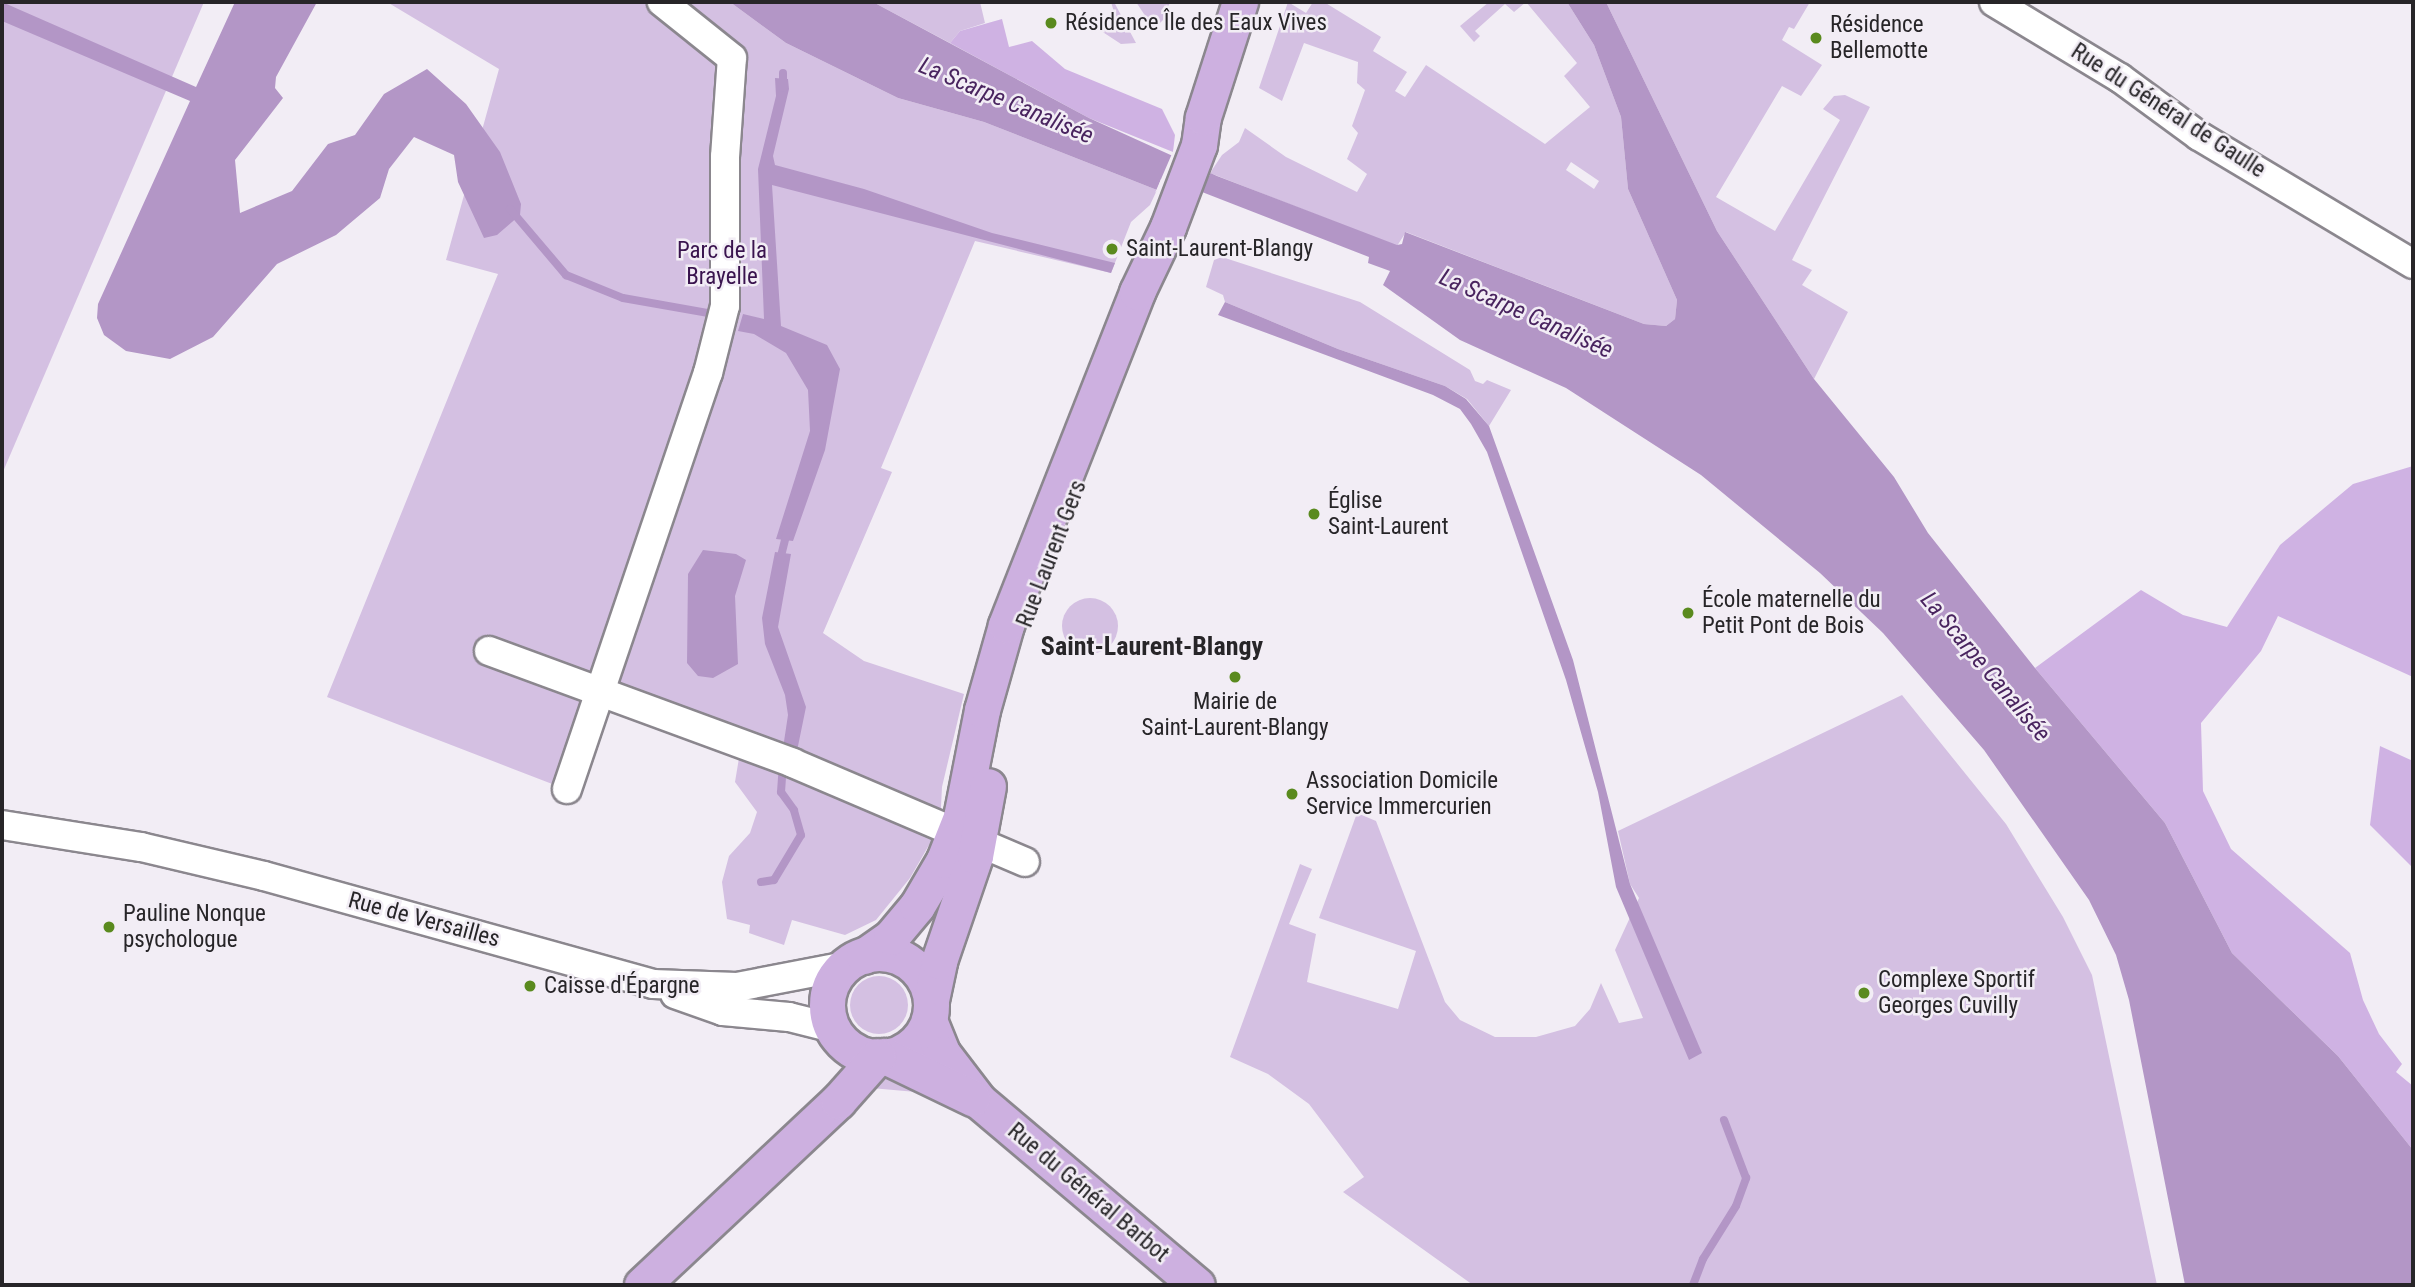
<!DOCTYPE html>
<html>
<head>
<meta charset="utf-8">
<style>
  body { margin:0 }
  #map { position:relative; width:2415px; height:1287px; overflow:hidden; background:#f2edf5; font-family:"Roboto Condensed",sans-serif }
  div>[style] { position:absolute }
  .green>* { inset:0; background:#d4c0e2 }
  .round { border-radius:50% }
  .forest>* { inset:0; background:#cfb2e3 }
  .water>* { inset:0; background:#b396c6 }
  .pier>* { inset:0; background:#f2edf5 }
  .stream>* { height:8px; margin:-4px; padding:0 4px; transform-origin:4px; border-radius:4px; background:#b396c6 }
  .roads { filter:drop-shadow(2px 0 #8b878e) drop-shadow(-2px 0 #8b878e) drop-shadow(0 2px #8b878e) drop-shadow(0 -2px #8b878e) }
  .minor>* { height:28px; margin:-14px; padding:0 14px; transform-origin:14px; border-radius:14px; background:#fff }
  .major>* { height:35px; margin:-17.5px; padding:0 17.5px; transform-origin:17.5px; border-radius:17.5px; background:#cdb0e0 }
  .major>.ring { margin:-17.5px; padding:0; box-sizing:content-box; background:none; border:35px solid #cdb0e0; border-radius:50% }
  .dots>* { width:19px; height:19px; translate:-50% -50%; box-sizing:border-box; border:4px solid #f2edf5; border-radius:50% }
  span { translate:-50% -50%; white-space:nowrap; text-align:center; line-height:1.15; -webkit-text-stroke:5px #f2edf5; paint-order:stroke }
  .poi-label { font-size:23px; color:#272528 }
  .left { translate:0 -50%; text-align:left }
  .street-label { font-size:23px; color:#272528 }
  .park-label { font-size:23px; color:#39134e }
  .water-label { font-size:24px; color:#49245f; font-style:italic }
  .quarter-label { font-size:26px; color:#272528; font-weight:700 }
  .frame { position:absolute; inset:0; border:4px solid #272528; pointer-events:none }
</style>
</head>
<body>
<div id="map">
  <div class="green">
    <div style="clip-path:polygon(2px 2px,204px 2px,2px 474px)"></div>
    <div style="clip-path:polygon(387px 2px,730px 2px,786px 43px,898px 98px,984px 122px,1157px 190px,1150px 205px,1131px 222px,1111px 273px,975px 241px,881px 468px,892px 472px,823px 633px,864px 661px,964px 694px,942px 787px,940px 826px,910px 878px,876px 920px,845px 935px,792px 920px,784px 945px,749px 933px,750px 925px,727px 919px,722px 882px,729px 856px,750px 833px,757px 812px,735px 782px,739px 758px,604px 710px,560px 787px,327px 697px,498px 274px,446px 260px,499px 69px)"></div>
    <div style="clip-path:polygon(873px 2px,980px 2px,985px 23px,960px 31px,950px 43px)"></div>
    <div style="clip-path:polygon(1111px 2px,1114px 2px,1136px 43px,1121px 44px,1092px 25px,1114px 12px)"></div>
    <div style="clip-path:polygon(1136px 2px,1170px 2px,1164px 19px,1154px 29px)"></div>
    <div style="clip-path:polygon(evenodd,1288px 2px,1306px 13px,1313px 2px,1324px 2px,1381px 37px,1373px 51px,1407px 72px,1395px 91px,1405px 97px,1426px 65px,1545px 144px,1590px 107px,1564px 76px,1577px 63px,1526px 2px,1514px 12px,1505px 4px,1475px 31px,1480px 36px,1474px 42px,1460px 26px,1489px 2px,1567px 2px,1594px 45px,1621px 117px,1628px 189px,1677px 300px,1675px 319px,1666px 326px,1644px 324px,1406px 232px,1397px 246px,1210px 173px,1222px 155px,1239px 142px,1245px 128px,1286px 157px,1357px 192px,1367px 174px,1347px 159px,1358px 133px,1352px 126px,1365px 90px,1357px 83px,1358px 62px,1304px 43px,1282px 101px,1259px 88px,1288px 2px,1571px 162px,1599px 181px,1594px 189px,1566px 170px,1571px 162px)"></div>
    <div style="clip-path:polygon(1606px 2px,1810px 2px,1794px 29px,1789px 27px,1782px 40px,1822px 65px,1801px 96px,1782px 86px,1716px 197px,1775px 231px,1840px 120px,1823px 109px,1834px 96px,1845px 95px,1870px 107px,1792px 260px,1812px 270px,1802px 285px,1848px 312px,1814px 379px,1717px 231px)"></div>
    <div style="clip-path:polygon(1222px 257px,1360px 302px,1470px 370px,1475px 381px,1483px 384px,1487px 380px,1511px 390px,1489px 426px,1467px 399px,1445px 386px,1338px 349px,1225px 302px,1223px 295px,1206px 287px,1214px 260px)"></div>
    <div class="round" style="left:1062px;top:598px;width:56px;height:56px"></div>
    <div style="clip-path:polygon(1902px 695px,2006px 824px,2063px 917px,2092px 975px,2157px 1285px,1473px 1285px,1343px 1192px,1364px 1177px,1309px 1104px,1268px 1074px,1230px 1057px,1300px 864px,1312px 869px,1289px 924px,1316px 934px,1307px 982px,1398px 1009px,1416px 951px,1319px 918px,1357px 813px,1376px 821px,1445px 1002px,1460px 1020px,1495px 1037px,1536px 1037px,1575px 1026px,1590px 1009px,1601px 983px,1619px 1023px,1643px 1018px,1615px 950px,1639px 898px,1630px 884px,1618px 831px)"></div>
    <div class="round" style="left:850px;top:976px;width:58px;height:58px"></div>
    <div style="clip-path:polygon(885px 1078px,906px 1078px,914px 1083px,916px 1092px,871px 1088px)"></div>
  </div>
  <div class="forest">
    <div style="clip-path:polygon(1002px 19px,1009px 47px,1032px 41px,1065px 69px,1162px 109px,1175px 135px,1173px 152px,1089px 118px,950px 43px,960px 31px)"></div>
    <div style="clip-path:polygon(2413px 466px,2413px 677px,2278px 616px,2261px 651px,2201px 723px,2203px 791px,2231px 849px,2350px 953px,2363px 1000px,2379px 1034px,2402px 1064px,2396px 1072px,2413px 1086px,2413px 1150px,2338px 1056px,2232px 953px,2165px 823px,2035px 668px,2141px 590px,2183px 615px,2227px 627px,2280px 545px,2353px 484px)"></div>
    <div style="clip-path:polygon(2380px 746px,2413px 761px,2413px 868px,2370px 825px)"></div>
  </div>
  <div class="water">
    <div style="clip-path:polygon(2px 2px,196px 87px,235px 2px,317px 2px,276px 77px,275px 88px,283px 98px,235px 160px,240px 213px,292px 191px,328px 144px,355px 135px,384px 94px,427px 69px,466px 104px,500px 152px,521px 204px,520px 215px,497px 235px,484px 238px,458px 182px,454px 155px,414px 137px,389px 169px,380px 198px,336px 235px,277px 264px,213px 337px,170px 359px,126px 351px,104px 335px,97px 318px,98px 304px,190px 101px,2px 21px)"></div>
    <div style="clip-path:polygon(730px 2px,873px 2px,1089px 118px,1217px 176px,1397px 245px,1402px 244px,1405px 232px,1644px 324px,1666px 326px,1675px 319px,1677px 300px,1628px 189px,1621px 117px,1594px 45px,1567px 2px,1606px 2px,1717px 231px,1814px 379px,1894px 477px,1928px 533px,2035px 668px,2165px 823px,2232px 953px,2338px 1056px,2413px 1150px,2413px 1285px,2185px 1285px,2129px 1000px,2116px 955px,2089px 900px,1984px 750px,1883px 633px,1820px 573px,1701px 475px,1566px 388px,1460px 340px,1383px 285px,1390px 271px,1368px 263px,1369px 257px,1202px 192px,1161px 179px,1157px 190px,984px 122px,898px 98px,786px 43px)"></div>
    <div style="clip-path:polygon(775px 78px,788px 79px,789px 89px,773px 156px,775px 165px,864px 189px,992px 233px,1115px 263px,1111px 273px,772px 185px,781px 326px,827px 345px,840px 369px,825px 450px,793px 541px,776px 539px,810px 431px,808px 390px,786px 353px,754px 334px,738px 331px,743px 314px,764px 319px,758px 169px,776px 96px)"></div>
    <div style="clip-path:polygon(1225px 302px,1338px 349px,1445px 386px,1466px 399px,1489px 426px,1573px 660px,1630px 884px,1702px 1053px,1689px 1060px,1616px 887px,1598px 792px,1566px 680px,1487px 452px,1471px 424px,1460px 409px,1433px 395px,1218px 315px)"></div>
    <div style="clip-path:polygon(703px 550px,736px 554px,746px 560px,735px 596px,738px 664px,713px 678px,698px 676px,687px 663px,688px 574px)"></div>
    <div style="clip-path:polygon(775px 552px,791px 554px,778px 627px,806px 707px,797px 751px,783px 748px,788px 715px,785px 695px,765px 644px,762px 618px)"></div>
  </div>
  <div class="pier">
    <div style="clip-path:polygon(1174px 149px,1175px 155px,1212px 170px,1200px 195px,1163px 184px,1155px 193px)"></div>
  </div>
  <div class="stream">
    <div style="left:783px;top:73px;width:15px;rotate:90deg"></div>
    <div style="left:510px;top:209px;width:87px;rotate:49.7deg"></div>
    <div style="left:566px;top:275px;width:61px;rotate:22deg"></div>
    <div style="left:623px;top:298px;width:97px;rotate:10deg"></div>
    <div style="left:780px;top:560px;width:29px;rotate:-76deg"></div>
    <div style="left:761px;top:882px;width:13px;rotate:-9deg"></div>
    <div style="left:774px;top:880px;width:52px;rotate:-59deg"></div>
    <div style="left:801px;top:835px;width:26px;rotate:-106deg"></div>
    <div style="left:794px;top:810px;width:22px;rotate:-126deg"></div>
    <div style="left:781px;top:792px;width:26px;rotate:-86deg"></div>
    <div style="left:1693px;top:1285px;width:28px;rotate:-69deg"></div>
    <div style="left:1703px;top:1259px;width:62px;rotate:-58.1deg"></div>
    <div style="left:1736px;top:1206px;width:30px;rotate:-70deg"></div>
    <div style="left:1746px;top:1178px;width:62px;rotate:-110.8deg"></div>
  </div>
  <div class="roads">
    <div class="minor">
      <div style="left:1994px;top:2px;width:147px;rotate:31.1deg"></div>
      <div style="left:2120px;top:78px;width:98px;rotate:36.3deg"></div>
      <div style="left:2199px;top:136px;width:249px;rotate:30.9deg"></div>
      <div style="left:489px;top:651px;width:324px;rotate:20.2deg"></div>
      <div style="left:793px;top:763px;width:252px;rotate:23.1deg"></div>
      <div style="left:567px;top:789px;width:439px;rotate:-71.3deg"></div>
      <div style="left:708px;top:373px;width:69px;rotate:-75.8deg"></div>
      <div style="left:725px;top:306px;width:149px;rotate:-90deg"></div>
      <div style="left:725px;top:157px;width:99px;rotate:-86deg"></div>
      <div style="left:732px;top:58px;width:90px;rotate:-141.3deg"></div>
      <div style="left:2px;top:825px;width:141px;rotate:9deg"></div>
      <div style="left:141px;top:847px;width:126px;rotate:13.3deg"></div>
      <div style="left:264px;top:876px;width:404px;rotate:15.5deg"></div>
      <div style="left:653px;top:984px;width:84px;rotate:2deg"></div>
      <div style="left:737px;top:987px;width:111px;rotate:-10.9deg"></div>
      <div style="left:675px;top:994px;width:51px;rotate:19.5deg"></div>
      <div style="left:723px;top:1011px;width:66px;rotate:5.2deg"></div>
      <div style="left:789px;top:1017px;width:45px;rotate:14deg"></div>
    </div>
    <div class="major">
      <div class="ring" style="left:827px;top:953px;width:69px;height:69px"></div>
      <div style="left:864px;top:956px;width:33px;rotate:-35deg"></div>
      <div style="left:891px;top:937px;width:40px;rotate:-50deg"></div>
      <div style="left:917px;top:906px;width:53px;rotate:-59.6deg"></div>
      <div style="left:944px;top:860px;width:46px;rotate:-68.4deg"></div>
      <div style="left:961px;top:817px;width:109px;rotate:-78.9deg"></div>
      <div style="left:982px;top:710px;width:88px;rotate:-74.2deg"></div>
      <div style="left:1006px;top:625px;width:358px;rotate:-68.5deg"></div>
      <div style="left:1137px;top:292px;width:72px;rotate:-64.5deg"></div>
      <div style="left:1168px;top:227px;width:88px;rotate:-69.3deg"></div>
      <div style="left:1199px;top:145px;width:28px;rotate:-82deg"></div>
      <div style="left:1203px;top:117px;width:121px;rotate:-72.2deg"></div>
      <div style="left:931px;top:1000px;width:40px;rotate:-78deg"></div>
      <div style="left:939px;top:961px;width:111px;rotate:-71.1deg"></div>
      <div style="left:975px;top:856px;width:71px;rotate:-79.5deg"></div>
      <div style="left:929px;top:1020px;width:37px;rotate:68deg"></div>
      <div style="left:943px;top:1054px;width:59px;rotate:52.5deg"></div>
      <div style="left:979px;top:1101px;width:285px;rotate:40.2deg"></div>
      <div style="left:885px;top:1056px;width:97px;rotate:25.8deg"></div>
      <div style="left:642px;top:1285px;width:269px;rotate:-43.2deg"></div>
      <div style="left:838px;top:1101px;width:60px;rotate:-48.4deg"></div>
    </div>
  </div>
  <div class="dots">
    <div style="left:1051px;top:23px;background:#5a8a1e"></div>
    <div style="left:1816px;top:38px;background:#5a8a1e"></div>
    <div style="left:1112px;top:249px;background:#5a8a1e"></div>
    <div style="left:1314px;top:514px;background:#5a8a1e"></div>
    <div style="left:1688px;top:613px;background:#5a8a1e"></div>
    <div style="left:1235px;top:677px;background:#5a8a1e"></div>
    <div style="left:1292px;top:794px;background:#5a8a1e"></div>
    <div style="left:109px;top:927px;background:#5a8a1e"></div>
    <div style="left:530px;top:986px;background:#5a8a1e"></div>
    <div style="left:1864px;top:993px;background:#5a8a1e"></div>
  </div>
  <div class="poi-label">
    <span class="left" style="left:1065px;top:23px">Résidence Île des Eaux Vives</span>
    <span class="left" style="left:1830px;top:38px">Résidence<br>Bellemotte</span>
    <span class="left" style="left:1126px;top:249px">Saint-Laurent-Blangy</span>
    <span class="left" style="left:1328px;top:514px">Église<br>Saint-Laurent</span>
    <span class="left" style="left:1702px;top:613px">École maternelle du<br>Petit Pont de Bois</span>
    <span style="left:1235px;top:715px">Mairie de<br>Saint-Laurent-Blangy</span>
    <span class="left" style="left:1306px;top:794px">Association Domicile<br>Service Immercurien</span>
    <span class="left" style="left:123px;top:927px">Pauline Nonque<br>psychologue</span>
    <span class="left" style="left:1878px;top:993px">Complexe Sportif<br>Georges Cuvilly</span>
    <span class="left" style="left:544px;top:986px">Caisse d'Épargne</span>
  </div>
  <div class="street-label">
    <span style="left:2168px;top:111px;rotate:33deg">Rue du Général de Gaulle</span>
    <span style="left:1052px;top:554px;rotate:-69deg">Rue Laurent Gers</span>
    <span style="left:424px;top:920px;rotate:15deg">Rue de Versailles</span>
    <span style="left:1088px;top:1193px;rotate:40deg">Rue du Général Barbot</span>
  </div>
  <div class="park-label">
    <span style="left:722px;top:264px">Parc de la<br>Brayelle</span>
  </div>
  <div class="water-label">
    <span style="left:1006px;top:101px;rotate:23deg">La Scarpe Canalisée</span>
    <span style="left:1526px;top:314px;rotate:24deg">La Scarpe Canalisée</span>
    <span style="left:1985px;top:667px;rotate:50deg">La Scarpe Canalisée</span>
  </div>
  <div class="quarter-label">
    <span style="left:1152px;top:647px">Saint-Laurent-Blangy</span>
  </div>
  <div class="frame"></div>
</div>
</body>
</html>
